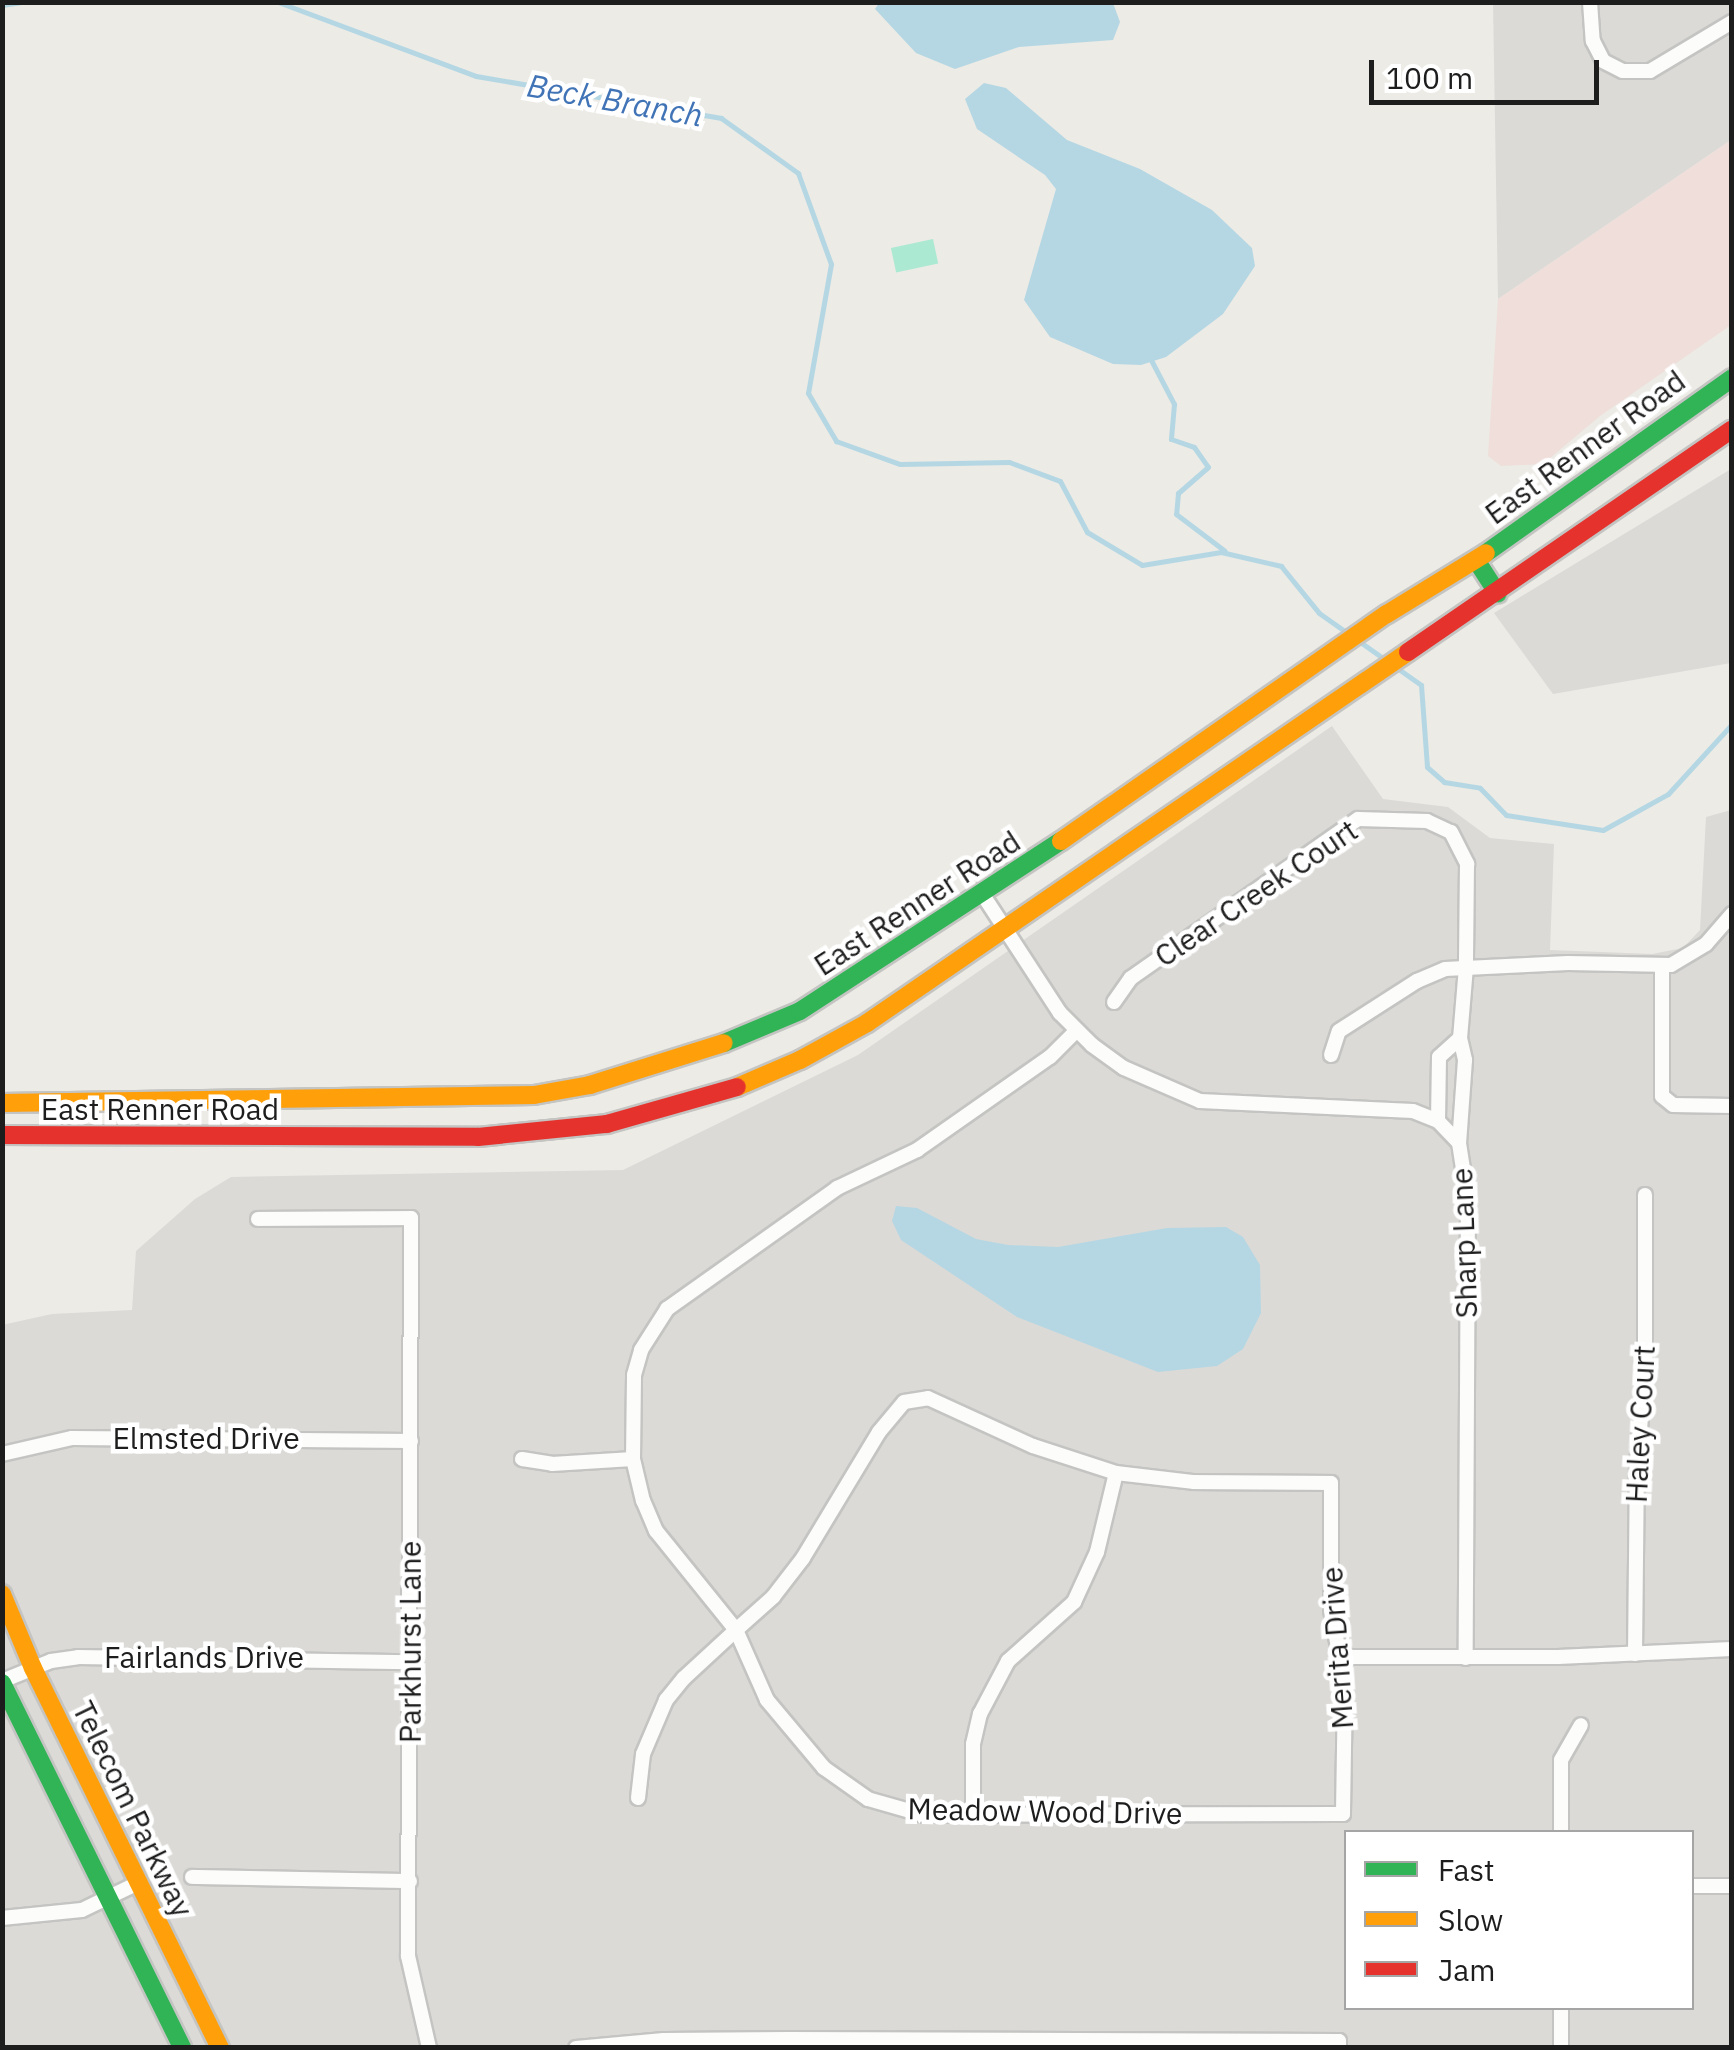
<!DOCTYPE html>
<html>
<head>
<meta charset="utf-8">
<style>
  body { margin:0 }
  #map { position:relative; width:1734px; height:2050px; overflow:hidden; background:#ecebe6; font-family:"IBM Plex Sans",sans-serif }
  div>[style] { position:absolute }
  .residential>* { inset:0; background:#dbdad7 }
  .commercial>* { inset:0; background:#efded9 }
  .pitch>* { inset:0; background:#ace9d3; transform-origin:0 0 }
  .water>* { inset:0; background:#b5d7e3 }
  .stream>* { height:5px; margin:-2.5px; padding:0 2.5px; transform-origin:2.5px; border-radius:2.5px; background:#b5d7e3 }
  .roads { filter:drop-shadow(2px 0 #c4c4c2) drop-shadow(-2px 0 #c4c4c2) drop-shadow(0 2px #c4c4c2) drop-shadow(0 -2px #c4c4c2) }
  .street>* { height:14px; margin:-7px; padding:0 7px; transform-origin:7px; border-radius:7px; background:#fcfcfb }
  .fast>* { height:18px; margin:-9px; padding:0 9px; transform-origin:9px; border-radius:9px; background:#30b455 }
  .slow>* { height:18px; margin:-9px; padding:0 9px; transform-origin:9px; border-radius:9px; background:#ff9f0a }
  .jam>* { height:18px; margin:-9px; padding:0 9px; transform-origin:9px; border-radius:9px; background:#e5322d }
  span { translate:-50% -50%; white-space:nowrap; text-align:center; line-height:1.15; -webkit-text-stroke:9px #fff; paint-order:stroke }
  .street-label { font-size:30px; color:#1d1d1d }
  .water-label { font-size:32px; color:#4174b6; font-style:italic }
  .frame { position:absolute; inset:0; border:5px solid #1d1d1d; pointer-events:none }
  .legend { position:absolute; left:1344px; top:1830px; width:350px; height:180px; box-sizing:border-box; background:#fff; border:2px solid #a5a5a5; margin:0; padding:12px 18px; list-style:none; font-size:30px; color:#1d1d1d }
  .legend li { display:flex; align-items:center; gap:20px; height:50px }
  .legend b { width:50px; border:2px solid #a5a5a5 }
  .scale { position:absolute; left:1369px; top:60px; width:230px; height:45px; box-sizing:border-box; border:5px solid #1d1d1d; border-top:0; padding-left:12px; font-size:30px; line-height:35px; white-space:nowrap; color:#1d1d1d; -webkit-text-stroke:8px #fff; paint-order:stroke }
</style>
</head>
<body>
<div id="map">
  <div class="residential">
    <div style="clip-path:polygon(1493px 3px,1732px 3px,1731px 140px,1498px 299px)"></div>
    <div style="clip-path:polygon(1731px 469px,1731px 663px,1553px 694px,1494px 613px)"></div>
    <div style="clip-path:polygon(evenodd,1332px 726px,1383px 799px,1448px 807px,1490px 838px,1554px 844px,1550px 950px,1652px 954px,1683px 948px,1700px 930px,1706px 817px,1731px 810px,1731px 2047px,3px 2047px,2px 1325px,52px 1314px,132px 1310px,136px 1251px,195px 1199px,231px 1177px,623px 1170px,858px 1055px,1332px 726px,1346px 1832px,1692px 1832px,1692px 2008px,1346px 2008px,1346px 1832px)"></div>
  </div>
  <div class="commercial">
    <div style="clip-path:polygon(1731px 140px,1731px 325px,1600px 416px,1543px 464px,1501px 466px,1488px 456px,1498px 299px)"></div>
  </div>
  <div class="pitch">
    <div style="left:933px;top:239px;width:25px;height:43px;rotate:78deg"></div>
  </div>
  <div class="water">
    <div style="clip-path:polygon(879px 3px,1113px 3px,1120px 22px,1113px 40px,1019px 47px,955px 69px,916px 53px,875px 9px)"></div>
    <div style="clip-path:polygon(984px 83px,1006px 88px,1067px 140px,1140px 169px,1212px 210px,1252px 248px,1255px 266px,1223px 314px,1166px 357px,1141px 365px,1113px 364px,1050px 337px,1024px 300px,1056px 189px,1045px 175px,977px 129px,965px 99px)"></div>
    <div style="clip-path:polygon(896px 1206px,917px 1208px,976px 1239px,1008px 1245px,1058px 1247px,1167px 1228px,1226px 1227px,1243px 1237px,1260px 1265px,1261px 1313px,1243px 1349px,1217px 1366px,1158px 1372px,1017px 1317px,901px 1240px,892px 1221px)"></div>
  </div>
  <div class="stream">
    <div style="left:278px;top:2px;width:211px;rotate:20.5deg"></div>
    <div style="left:476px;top:76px;width:249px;rotate:9.7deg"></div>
    <div style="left:721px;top:118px;width:95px;rotate:35.5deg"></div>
    <div style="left:798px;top:173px;width:97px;rotate:70.1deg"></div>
    <div style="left:831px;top:264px;width:131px;rotate:100.1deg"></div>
    <div style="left:808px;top:393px;width:56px;rotate:59.7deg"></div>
    <div style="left:836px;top:441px;width:68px;rotate:19.8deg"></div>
    <div style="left:900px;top:464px;width:109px;rotate:-1.1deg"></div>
    <div style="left:1009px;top:462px;width:54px;rotate:20.4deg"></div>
    <div style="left:1060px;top:481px;width:58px;rotate:62.1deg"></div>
    <div style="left:1087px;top:532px;width:64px;rotate:31deg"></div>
    <div style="left:1142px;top:565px;width:80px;rotate:-9.3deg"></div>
    <div style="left:1221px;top:552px;width:62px;rotate:13.1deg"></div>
    <div style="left:1281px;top:566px;width:60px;rotate:51deg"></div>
    <div style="left:1319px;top:613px;width:125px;rotate:35.2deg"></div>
    <div style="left:1421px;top:685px;width:82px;rotate:85.8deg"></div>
    <div style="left:1427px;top:767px;width:23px;rotate:41deg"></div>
    <div style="left:1444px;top:782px;width:36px;rotate:9deg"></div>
    <div style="left:1480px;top:788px;width:37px;rotate:46deg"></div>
    <div style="left:1506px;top:815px;width:98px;rotate:8.8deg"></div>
    <div style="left:1603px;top:830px;width:74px;rotate:-29deg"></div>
    <div style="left:1668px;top:794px;width:95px;rotate:-47.6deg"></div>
    <div style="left:2px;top:5px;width:18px;rotate:-9deg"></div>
    <div style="left:1150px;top:358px;width:52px;rotate:62.4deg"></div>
    <div style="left:1174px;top:404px;width:35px;rotate:95deg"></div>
    <div style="left:1171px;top:439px;width:24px;rotate:19deg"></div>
    <div style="left:1194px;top:447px;width:24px;rotate:55deg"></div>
    <div style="left:1208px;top:467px;width:40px;rotate:139deg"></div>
    <div style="left:1178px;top:493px;width:21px;rotate:95deg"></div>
    <div style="left:1176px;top:514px;width:61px;rotate:37.1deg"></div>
  </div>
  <div class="roads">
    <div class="street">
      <div style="left:1590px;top:2px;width:39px;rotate:86deg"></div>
      <div style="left:1593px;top:41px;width:22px;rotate:63deg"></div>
      <div style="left:1603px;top:61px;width:22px;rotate:27deg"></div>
      <div style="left:1623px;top:71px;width:27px"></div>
      <div style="left:1650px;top:71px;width:96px;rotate:-30.9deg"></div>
      <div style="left:983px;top:895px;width:141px;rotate:56.9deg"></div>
      <div style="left:1060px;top:1013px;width:45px;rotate:45deg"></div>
      <div style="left:1092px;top:1045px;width:39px;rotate:36deg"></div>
      <div style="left:1124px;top:1068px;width:83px;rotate:23.5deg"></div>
      <div style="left:1200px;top:1101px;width:213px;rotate:2.7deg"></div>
      <div style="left:1413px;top:1111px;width:27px;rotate:22deg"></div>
      <div style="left:1438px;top:1121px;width:30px;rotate:46deg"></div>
      <div style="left:1459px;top:1143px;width:59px;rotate:81.2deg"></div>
      <div style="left:1468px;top:1201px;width:457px;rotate:90.3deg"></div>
      <div style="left:1662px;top:966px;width:130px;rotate:90deg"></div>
      <div style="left:1662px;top:1096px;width:14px;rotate:39deg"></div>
      <div style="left:1673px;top:1105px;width:59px;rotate:1deg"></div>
      <div style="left:1114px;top:1002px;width:29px;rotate:-55deg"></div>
      <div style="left:1131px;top:978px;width:277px;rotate:-35deg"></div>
      <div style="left:1358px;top:819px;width:69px;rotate:1.7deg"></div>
      <div style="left:1427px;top:821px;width:26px;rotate:25deg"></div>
      <div style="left:1451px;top:832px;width:36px;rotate:63deg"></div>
      <div style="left:1467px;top:864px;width:103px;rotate:90.6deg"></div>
      <div style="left:1466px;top:967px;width:71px;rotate:94.8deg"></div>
      <div style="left:1460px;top:1038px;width:23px;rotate:77deg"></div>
      <div style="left:1465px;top:1060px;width:83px;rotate:94.1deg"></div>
      <div style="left:1331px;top:1055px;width:25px;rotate:-72deg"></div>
      <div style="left:1339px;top:1031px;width:93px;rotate:-32.7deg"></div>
      <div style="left:1417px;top:981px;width:30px;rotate:-23deg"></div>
      <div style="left:1445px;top:969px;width:123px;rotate:-2.8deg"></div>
      <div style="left:1568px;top:963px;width:103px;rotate:1.1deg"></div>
      <div style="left:1671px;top:965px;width:41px;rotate:-31deg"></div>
      <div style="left:1706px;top:944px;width:40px;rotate:-49deg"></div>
      <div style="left:1438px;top:1121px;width:64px;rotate:-89.1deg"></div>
      <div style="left:1439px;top:1057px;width:28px;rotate:-42deg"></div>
      <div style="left:258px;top:1219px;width:153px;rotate:-0.4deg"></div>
      <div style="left:411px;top:1218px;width:738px;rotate:90.23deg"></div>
      <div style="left:408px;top:1956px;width:94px;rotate:77.1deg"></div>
      <div style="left:2px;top:1454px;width:72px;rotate:-12.9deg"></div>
      <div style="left:72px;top:1438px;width:339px;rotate:0.5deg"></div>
      <div style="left:522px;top:1459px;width:30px;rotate:9deg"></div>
      <div style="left:552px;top:1464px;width:81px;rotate:-3.5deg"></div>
      <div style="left:1635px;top:1654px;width:189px;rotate:-89.4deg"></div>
      <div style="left:1637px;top:1465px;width:95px;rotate:-85.2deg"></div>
      <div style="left:1645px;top:1370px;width:175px;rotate:-90deg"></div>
      <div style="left:1341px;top:1657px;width:217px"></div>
      <div style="left:1558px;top:1657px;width:174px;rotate:-2.6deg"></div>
      <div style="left:2px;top:1681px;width:53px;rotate:-22.2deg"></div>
      <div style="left:51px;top:1661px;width:27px;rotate:-8deg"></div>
      <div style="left:78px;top:1657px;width:332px;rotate:0.9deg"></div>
      <div style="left:638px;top:1798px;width:44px;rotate:-83.5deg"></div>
      <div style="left:643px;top:1754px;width:59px;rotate:-66.9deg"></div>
      <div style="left:666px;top:1700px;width:28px;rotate:-51deg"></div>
      <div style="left:684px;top:1678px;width:71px;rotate:-42.7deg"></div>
      <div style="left:736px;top:1630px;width:50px;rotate:-41.7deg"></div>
      <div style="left:773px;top:1597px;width:49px;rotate:-52.4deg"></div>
      <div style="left:803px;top:1558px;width:147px;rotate:-58.9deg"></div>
      <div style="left:879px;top:1432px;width:39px;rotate:-50deg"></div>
      <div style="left:904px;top:1402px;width:24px;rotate:-9deg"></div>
      <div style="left:928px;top:1398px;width:115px;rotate:24.6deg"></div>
      <div style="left:1033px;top:1446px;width:87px;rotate:18deg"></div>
      <div style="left:1116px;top:1473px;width:79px;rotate:6.6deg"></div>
      <div style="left:1194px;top:1482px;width:137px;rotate:0.4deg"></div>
      <div style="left:1331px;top:1483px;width:127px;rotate:90deg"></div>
      <div style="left:1331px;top:1610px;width:76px;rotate:79.4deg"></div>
      <div style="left:1345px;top:1685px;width:129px;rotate:90.9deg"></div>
      <div style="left:1343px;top:1814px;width:419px;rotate:179.9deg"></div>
      <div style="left:924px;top:1815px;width:58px;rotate:-164.1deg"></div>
      <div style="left:868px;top:1799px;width:54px;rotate:-144.8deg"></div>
      <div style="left:824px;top:1768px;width:89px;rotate:-130deg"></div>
      <div style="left:767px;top:1700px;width:77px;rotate:-113.9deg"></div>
      <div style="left:736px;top:1630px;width:127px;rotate:-128.9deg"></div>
      <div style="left:656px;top:1531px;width:33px;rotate:-113deg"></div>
      <div style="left:643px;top:1501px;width:43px;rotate:-103.4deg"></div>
      <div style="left:633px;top:1459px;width:84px;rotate:-89.3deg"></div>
      <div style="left:634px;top:1375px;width:26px;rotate:-74deg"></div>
      <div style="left:641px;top:1350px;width:49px;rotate:-57.6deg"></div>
      <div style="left:667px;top:1309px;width:209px;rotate:-35.4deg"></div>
      <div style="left:837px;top:1188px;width:89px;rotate:-25.4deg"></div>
      <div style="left:917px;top:1150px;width:162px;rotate:-35deg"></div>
      <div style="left:1050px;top:1057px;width:38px;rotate:-45deg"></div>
      <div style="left:973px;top:1815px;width:71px;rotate:-90deg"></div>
      <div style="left:973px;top:1744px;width:31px;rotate:-77deg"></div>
      <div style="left:980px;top:1714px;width:60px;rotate:-62.2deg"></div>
      <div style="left:1008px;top:1661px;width:89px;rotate:-41.8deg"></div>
      <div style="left:1074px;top:1602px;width:55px;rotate:-65.3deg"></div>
      <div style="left:1097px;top:1552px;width:81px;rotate:-76.5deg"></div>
      <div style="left:1561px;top:1832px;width:72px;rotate:-90deg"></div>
      <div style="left:1561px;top:1760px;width:40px;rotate:-60.3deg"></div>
      <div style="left:192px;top:1877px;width:218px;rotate:1.1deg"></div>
      <div style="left:1692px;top:1886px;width:40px"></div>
      <div style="left:2px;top:1918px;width:80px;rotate:-5.7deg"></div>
      <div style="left:82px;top:1910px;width:62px;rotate:-25.7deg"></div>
      <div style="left:1561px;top:2008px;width:40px;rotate:90deg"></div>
      <div style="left:576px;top:2048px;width:88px;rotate:-5.2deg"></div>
      <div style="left:664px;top:2040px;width:124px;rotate:-0.5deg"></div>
      <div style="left:788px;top:2039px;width:551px;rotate:0.21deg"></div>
      <div style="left:1339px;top:2041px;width:7px;rotate:90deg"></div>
    </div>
    <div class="fast">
      <div style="left:1486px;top:553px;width:302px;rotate:-35.4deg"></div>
      <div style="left:1476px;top:560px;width:40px;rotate:57.1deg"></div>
      <div style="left:724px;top:1043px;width:82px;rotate:-22.8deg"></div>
      <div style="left:800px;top:1011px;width:311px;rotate:-33.1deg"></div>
      <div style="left:2px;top:1683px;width:407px;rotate:63.7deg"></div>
    </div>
    <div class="slow">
      <div style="left:1061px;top:841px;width:397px;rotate:-34.9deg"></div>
      <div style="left:1387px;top:614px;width:116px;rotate:-31.6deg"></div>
      <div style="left:737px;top:1087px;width:69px;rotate:-23.2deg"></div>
      <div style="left:800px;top:1060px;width:77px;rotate:-28.9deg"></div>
      <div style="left:867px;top:1023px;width:656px;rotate:-34.44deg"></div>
      <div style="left:2px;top:1103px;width:532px;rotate:-0.86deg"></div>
      <div style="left:534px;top:1095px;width:57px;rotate:-10.1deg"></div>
      <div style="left:590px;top:1085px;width:140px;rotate:-17.4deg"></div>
      <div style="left:2px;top:1594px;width:80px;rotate:67.3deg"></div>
      <div style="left:33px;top:1668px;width:424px;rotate:63.8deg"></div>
    </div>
    <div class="jam">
      <div style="left:1408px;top:652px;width:393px;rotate:-34.5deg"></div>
      <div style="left:2px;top:1135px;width:476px;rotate:0.2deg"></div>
      <div style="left:478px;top:1137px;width:130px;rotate:-5.8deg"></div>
      <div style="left:607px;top:1124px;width:135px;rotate:-15.9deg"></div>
    </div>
  </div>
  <div class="street-label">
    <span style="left:1585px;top:447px;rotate:-36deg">East Renner Road</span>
    <span style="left:1256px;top:893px;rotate:-34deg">Clear Creek Court</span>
    <span style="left:917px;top:903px;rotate:-33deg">East Renner Road</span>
    <span style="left:160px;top:1109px">East Renner Road</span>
    <span style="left:1464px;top:1243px;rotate:-92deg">Sharp Lane</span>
    <span style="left:1640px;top:1424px;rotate:-87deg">Haley Court</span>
    <span style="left:206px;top:1438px">Elmsted Drive</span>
    <span style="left:410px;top:1642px;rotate:-90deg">Parkhurst Lane</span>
    <span style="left:1337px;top:1648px;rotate:-94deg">Merita Drive</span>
    <span style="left:204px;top:1657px">Fairlands Drive</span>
    <span style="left:133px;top:1809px;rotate:64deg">Telecom Parkway</span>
    <span style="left:1045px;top:1811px;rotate:1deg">Meadow Wood Drive</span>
  </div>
  <div class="water-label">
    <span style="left:615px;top:100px;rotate:10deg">Beck Branch</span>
  </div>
  <div class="frame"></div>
  <ul class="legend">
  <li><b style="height:12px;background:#30b455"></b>Fast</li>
  <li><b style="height:12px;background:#ff9f0a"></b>Slow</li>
  <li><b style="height:12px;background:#e5322d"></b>Jam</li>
  </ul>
  <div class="scale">100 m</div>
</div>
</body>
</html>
